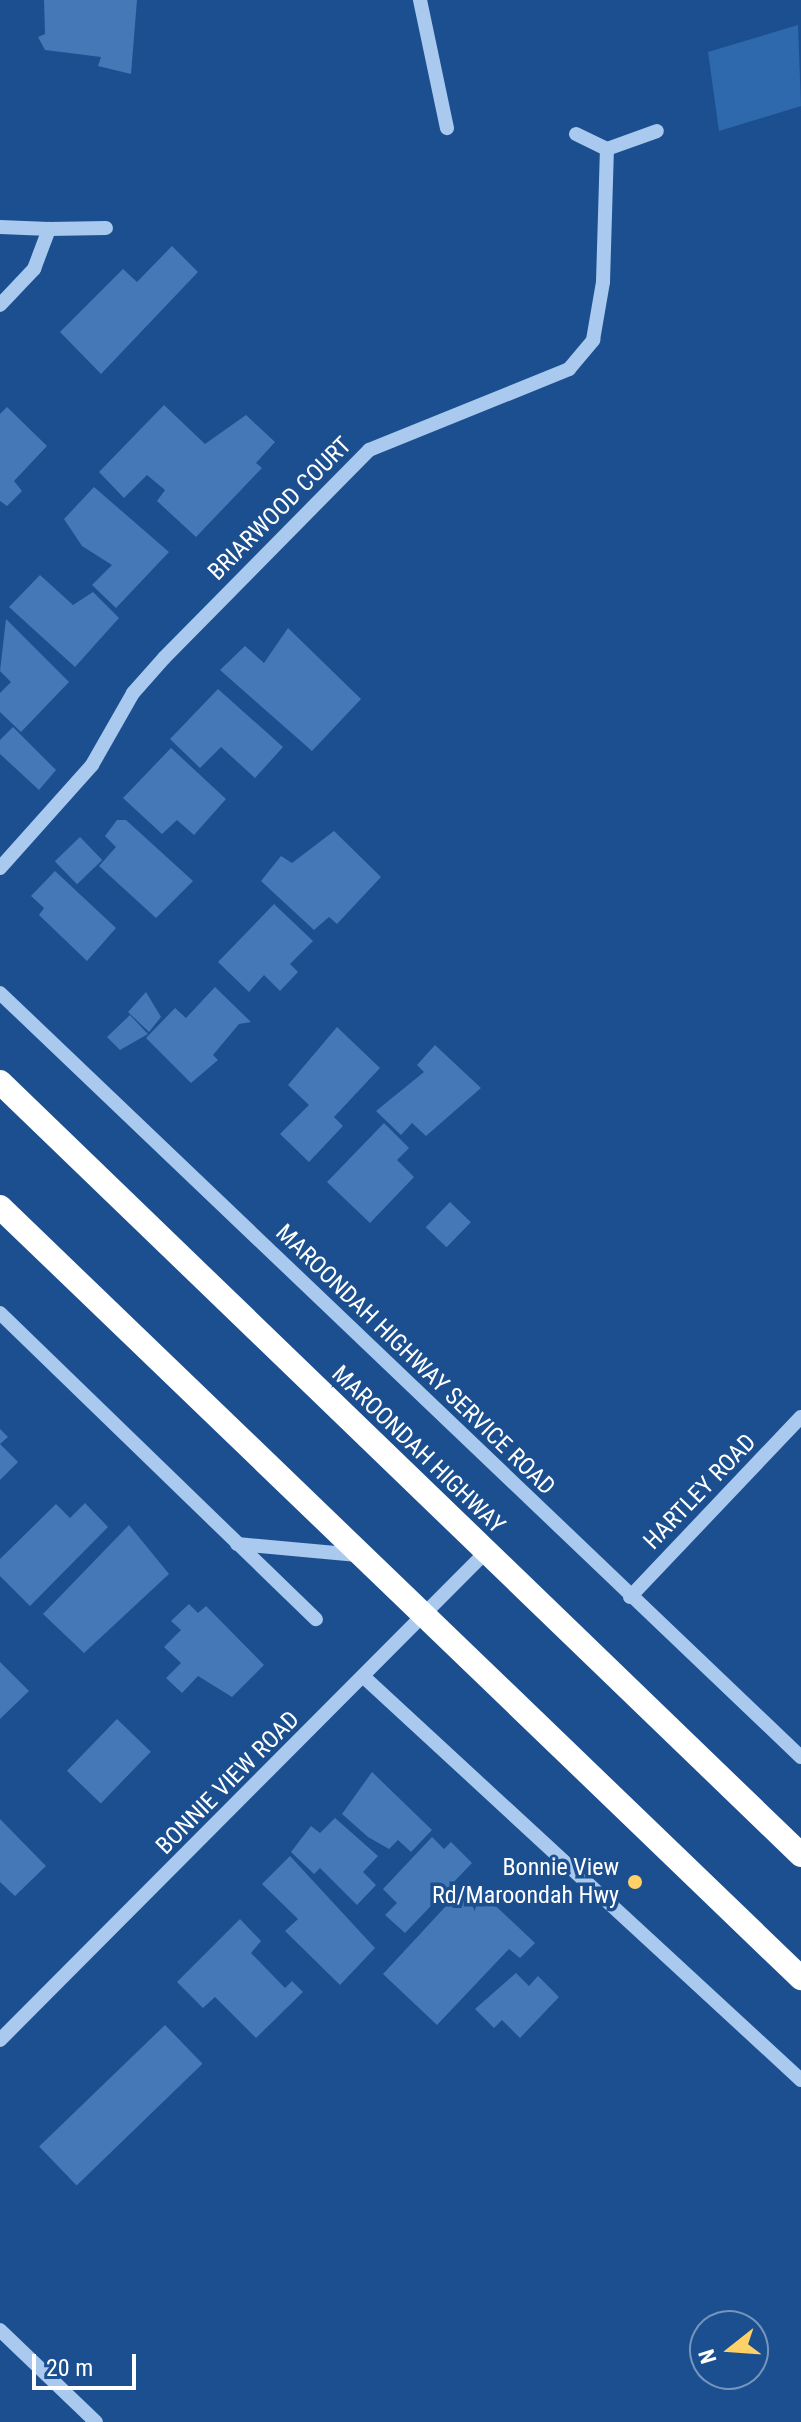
<!DOCTYPE html>
<html>
<head>
<meta charset="utf-8">
<style>
  body { margin:0 }
  #map { position:relative; width:801px; height:2422px; overflow:hidden; background:#1b4f8f; font-family:"Roboto Condensed",sans-serif }
  div>[style] { position:absolute }
  .green>* { inset:0; background:#2e69ad }
  .building>* { inset:0; background:#4478b7; transform-origin:0 0 }
  .minor>* { height:14px; margin:-7px; padding:0 7px; transform-origin:7px; border-radius:7px; background:#a9c9ee }
  .highway>* { height:24px; margin:-12px; padding:0 12px; transform-origin:12px; border-radius:12px; background:#fff }
  .dots>* { width:22px; height:22px; translate:-50% -50%; box-sizing:border-box; border:4px solid #1b4f8f; border-radius:50% }
  span { translate:-50% -50%; white-space:nowrap; text-align:center; line-height:1.15; -webkit-text-stroke:7px #1b4f8f; paint-order:stroke }
  .street-label { font-size:24px; color:#fff }
  .poi-label { font-size:24px; color:#fff }
  .right { translate:-100% -50%; text-align:right }
  .north { position:absolute; left:689px; top:2310px; width:80px; height:80px; box-sizing:border-box; background:#1b4f8f; border:2px solid #7695bc; border-radius:50%; rotate:253deg; font-size:22px; font-weight:700; line-height:32px; text-align:center; color:#fff }
  .north::after { content:''; display:block; margin:auto; width:28px; height:36px; background:#ffd166; clip-path:polygon(50% 0,100% 100%,50% 72%,0 100%) }
  .scale { position:absolute; left:32px; top:2354px; width:104px; height:36px; box-sizing:border-box; border:4px solid #fff; border-top:0; padding-left:10px; font-size:24px; line-height:28px; white-space:nowrap; color:#fff; -webkit-text-stroke:6px #1b4f8f; paint-order:stroke }
</style>
</head>
<body>
<div id="map">
  <div class="green">
    <div style="clip-path:polygon(798px 25px,801px 106px,719px 131px,708px 52px)"></div>
  </div>
  <div class="building">
    <div style="clip-path:polygon(44px 0,137px 0,131px 74px,98px 66px,101px 57px,45px 50px,38px 37px,45px 34px)"></div>
    <div style="clip-path:polygon(172px 246px,198px 272px,101px 374px,60px 332px,123px 269px,137px 282px)"></div>
    <div style="clip-path:polygon(164px 405px,205px 444px,246px 415px,275px 442px,256px 463px,262px 468px,196px 537px,157px 501px,165px 490px,147px 475px,124px 498px,99px 472px)"></div>
    <div style="clip-path:polygon(7px 407px,47px 446px,14px 481px,22px 491px,7px 506px,0 501px,0 414px)"></div>
    <div style="clip-path:polygon(94px 487px,169px 552px,116px 608px,92px 585px,112px 565px,82px 546px,64px 519px)"></div>
    <div style="clip-path:polygon(40px 575px,73px 605px,93px 592px,119px 618px,75px 667px,9px 607px)"></div>
    <div style="clip-path:polygon(6px 619px,69px 682px,21px 732px,0 712px,0 693px,11px 682px,0 671px)"></div>
    <div style="clip-path:polygon(288px 628px,361px 699px,312px 751px,220px 670px,245px 646px,264px 663px)"></div>
    <div style="clip-path:polygon(218px 689px,283px 747px,255px 778px,221px 747px,200px 768px,170px 739px)"></div>
    <div style="clip-path:polygon(13px 727px,56px 770px,39px 790px,0 754px,0 740px)"></div>
    <div style="clip-path:polygon(171px 748px,226px 799px,194px 835px,177px 820px,162px 834px,123px 798px)"></div>
    <div style="clip-path:polygon(117px 820px,126px 820px,193px 881px,156px 918px,99px 866px,116px 847px,105px 836px)"></div>
    <div style="clip-path:polygon(334px 831px,381px 877px,337px 924px,329px 917px,314px 930px,261px 881px,281px 856px,292px 863px)"></div>
    <div style="left:80px;top:837px;width:32px;height:35px;rotate:46deg"></div>
    <div style="clip-path:polygon(55px 871px,116px 928px,87px 961px,39px 915px,44px 908px,31px 896px)"></div>
    <div style="clip-path:polygon(274px 904px,313px 941px,290px 964px,298px 972px,280px 991px,264px 975px,249px 992px,218px 962px)"></div>
    <div style="clip-path:polygon(215px 987px,251px 1022px,239px 1024px,213px 1055px,218px 1060px,191px 1083px,146px 1038px,175px 1008px,186px 1018px)"></div>
    <div style="clip-path:polygon(146px 992px,161px 1017px,149px 1032px,128px 1012px)"></div>
    <div style="clip-path:polygon(130px 1015px,148px 1034px,120px 1050px,107px 1037px)"></div>
    <div style="clip-path:polygon(337px 1027px,380px 1068px,334px 1117px,343px 1126px,309px 1162px,280px 1134px,309px 1105px,288px 1085px)"></div>
    <div style="clip-path:polygon(435px 1045px,481px 1088px,426px 1136px,412px 1123px,401px 1135px,376px 1111px,424px 1072px,417px 1065px)"></div>
    <div style="clip-path:polygon(384px 1123px,409px 1148px,397px 1160px,414px 1177px,370px 1223px,327px 1182px)"></div>
    <div style="left:450px;top:1202px;width:29px;height:35px;rotate:44deg"></div>
    <div style="clip-path:polygon(0 1429px,8px 1437px,0 1444px,18px 1462px,0 1480px)"></div>
    <div style="clip-path:polygon(85px 1503px,108px 1527px,30px 1606px,0 1576px,0 1559px,56px 1504px,70px 1518px)"></div>
    <div style="clip-path:polygon(129px 1525px,169px 1574px,84px 1653px,43px 1614px)"></div>
    <div style="clip-path:polygon(189px 1604px,198px 1613px,206px 1606px,264px 1665px,232px 1697px,198px 1676px,182px 1693px,166px 1678px,181px 1663px,164px 1647px,181px 1630px,171px 1621px)"></div>
    <div style="clip-path:polygon(0 1662px,29px 1691px,0 1719px)"></div>
    <div style="left:117px;top:1719px;width:47px;height:72px;rotate:44deg"></div>
    <div style="clip-path:polygon(372px 1772px,432px 1830px,411px 1852px,398px 1840px,389px 1849px,368px 1837px,342px 1814px)"></div>
    <div style="clip-path:polygon(335px 1818px,378px 1856px,363px 1872px,376px 1885px,357px 1905px,320px 1868px,314px 1874px,291px 1852px,311px 1826px,320px 1833px)"></div>
    <div style="clip-path:polygon(0 1819px,46px 1866px,15px 1896px,0 1882px)"></div>
    <div style="clip-path:polygon(432px 1837px,444px 1849px,451px 1842px,472px 1863px,405px 1933px,385px 1915px,397px 1903px,383px 1889px)"></div>
    <div style="clip-path:polygon(290px 1856px,375px 1948px,340px 1985px,285px 1931px,298px 1919px,262px 1884px)"></div>
    <div style="clip-path:polygon(458px 1893px,474px 1908px,485px 1896px,535px 1943px,520px 1958px,509px 1949px,437px 2025px,383px 1974px)"></div>
    <div style="clip-path:polygon(240px 1919px,261px 1941px,251px 1953px,285px 1988px,292px 1981px,303px 1992px,256px 2038px,215px 1997px,203px 2008px,177px 1982px)"></div>
    <div style="clip-path:polygon(516px 1973px,529px 1986px,538px 1976px,559px 1997px,520px 2038px,502px 2020px,494px 2028px,475px 2009px)"></div>
    <div style="left:165px;top:2025px;width:54px;height:175px;rotate:46deg"></div>
  </div>
  <div class="minor">
    <div style="left:420px;top:0;width:131px;rotate:78.1deg"></div>
    <div style="left:576px;top:134px;width:34px;rotate:26deg"></div>
    <div style="left:0;top:227px;width:49px;rotate:2.3deg"></div>
    <div style="left:0;top:305px;width:50px;rotate:-46.6deg"></div>
    <div style="left:34px;top:269px;width:43px;rotate:-69.4deg"></div>
    <div style="left:49px;top:229px;width:57px;rotate:-1deg"></div>
    <div style="left:0;top:868px;width:138px;rotate:-48.2deg"></div>
    <div style="left:92px;top:765px;width:83px;rotate:-60.3deg"></div>
    <div style="left:133px;top:693px;width:47px;rotate:-48.5deg"></div>
    <div style="left:164px;top:658px;width:292px;rotate:-45.4deg"></div>
    <div style="left:369px;top:450px;width:216px;rotate:-22deg"></div>
    <div style="left:569px;top:369px;width:38px;rotate:-50deg"></div>
    <div style="left:593px;top:340px;width:59px;rotate:-80.2deg"></div>
    <div style="left:603px;top:282px;width:133px;rotate:-88.3deg"></div>
    <div style="left:607px;top:149px;width:53px;rotate:-19.8deg"></div>
    <div style="left:0;top:993px;width:1107px;rotate:43.65deg"></div>
    <div style="left:0;top:1313px;width:440px;rotate:44.1deg"></div>
    <div style="left:237px;top:1544px;width:121px;rotate:5.2deg"></div>
    <div style="left:630px;top:1597px;width:248px;rotate:-46.5deg"></div>
    <div style="left:365px;top:1678px;width:593px;rotate:42.68deg"></div>
    <div style="left:0;top:2040px;width:686px;rotate:-45.12deg"></div>
    <div style="left:0;top:2330px;width:133px;rotate:43.8deg"></div>
  </div>
  <div class="highway">
    <div style="left:0;top:1082px;width:1113px;rotate:43.98deg"></div>
    <div style="left:0;top:1207px;width:1112px;rotate:43.91deg"></div>
  </div>
  <div class="dots">
    <div style="left:635px;top:1882px;background:#ffd166"></div>
  </div>
  <div class="street-label">
    <span style="left:280px;top:509px;rotate:-45deg">BRIARWOOD COURT</span>
    <span style="left:415px;top:1360px;rotate:44deg">MAROONDAH HIGHWAY SERVICE ROAD</span>
    <span style="left:418px;top:1450px;rotate:44deg">MAROONDAH HIGHWAY</span>
    <span style="left:700px;top:1492px;rotate:-46deg">HARTLEY ROAD</span>
    <span style="left:228px;top:1783px;rotate:-45deg">BONNIE VIEW ROAD</span>
  </div>
  <div class="poi-label">
    <span class="right" style="left:619px;top:1882px">Bonnie View<br>Rd/Maroondah Hwy</span>
  </div>
  <div class="north">N</div>
  <div class="scale">20 m</div>
</div>
</body>
</html>
